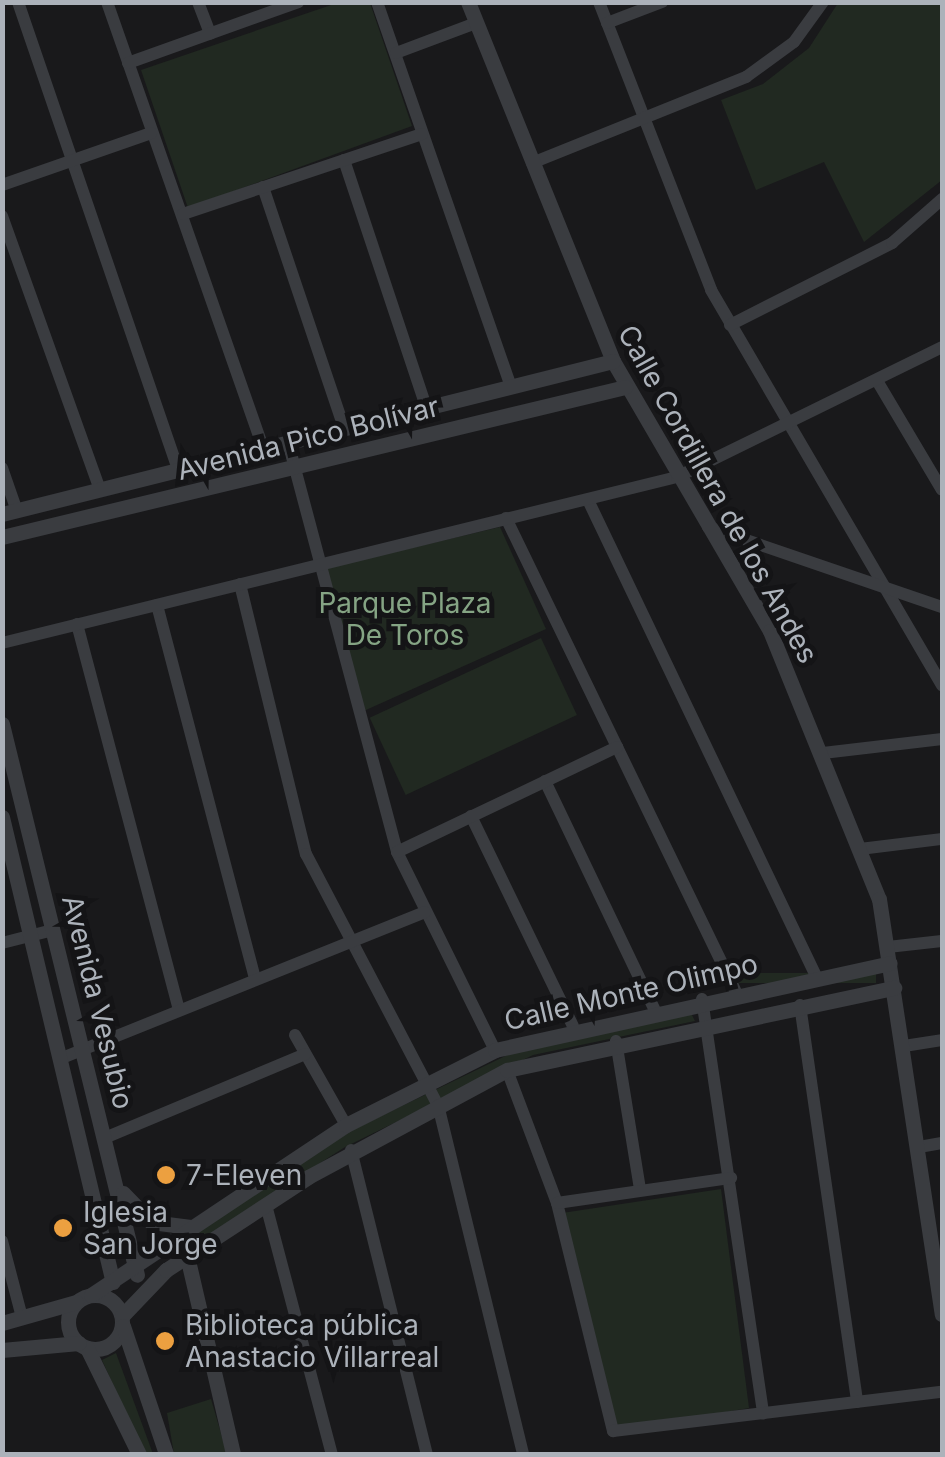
<!DOCTYPE html>
<html>
<head>
<meta charset="utf-8">
<style>
  body { margin:0 }
  #map { position:relative; width:945px; height:1457px; overflow:hidden; background:#19191b; font-family:Inter,sans-serif }
  div>[style] { position:absolute }
  .green>* { inset:0; background:#212921; transform-origin:0 0 }
  .minor>* { height:12px; margin:-6px; padding:0 6px; transform-origin:6px; border-radius:6px; background:#3a3c40 }
  .tertiary>* { height:15px; margin:-7.5px; padding:0 7.5px; transform-origin:7.5px; border-radius:7.5px; background:#3a3c40 }
  .tertiary>.ring { margin:-7.5px; padding:0; box-sizing:content-box; background:none; border:15px solid #3a3c40; border-radius:50% }
  .dots>* { width:28px; height:28px; translate:-50% -50%; box-sizing:border-box; border:5px solid #141416; border-radius:50% }
  span { translate:-50% -50%; white-space:nowrap; text-align:center; line-height:1.15; -webkit-text-stroke:10px #141416; paint-order:stroke }
  .street-label { font-size:28px; color:#acb2ba }
  .park-label { font-size:28px; color:#85a484 }
  .poi-label { font-size:28px; color:#acb2ba }
  .left { translate:0 -50%; text-align:left }
  .frame { position:absolute; inset:0; border:5px solid #acb2ba; pointer-events:none }
</style>
</head>
<body>
<div id="map">
  <div class="green">
    <div style="clip-path:polygon(337px 3px,370px 3px,412px 126px,188px 208px,141px 70px)"></div>
    <div style="clip-path:polygon(838px 3px,942px 3px,942px 180px,864px 242px,824px 162px,756px 190px,721px 100px,763px 84px,809px 48px)"></div>
    <div style="clip-path:polygon(500px 527px,546px 629px,357px 714px,323px 569px)"></div>
    <div style="left:541px;top:638px;width:85px;height:189px;rotate:65deg"></div>
    <div style="left:876px;top:973px;width:10px;height:171px;rotate:90deg"></div>
    <div style="clip-path:polygon(691px 1013px,695px 1021px,533px 1055px,345px 1147px,188px 1248px,184px 1240px,340px 1136px,528px 1045px)"></div>
    <div style="clip-path:polygon(721px 1189px,749px 1408px,618px 1431px,562px 1213px)"></div>
    <div style="clip-path:polygon(116px 1353px,153px 1454px,144px 1454px,102px 1360px)"></div>
    <div style="clip-path:polygon(211px 1399px,227px 1454px,174px 1454px,167px 1413px)"></div>
  </div>
  <div class="minor">
    <div style="left:18px;top:2px;width:495px;rotate:71.1deg"></div>
    <div style="left:107px;top:2px;width:472px;rotate:70.7deg"></div>
    <div style="left:198px;top:2px;width:34px;rotate:69deg"></div>
    <div style="left:377px;top:2px;width:408px;rotate:70.8deg"></div>
    <div style="left:599px;top:2px;width:309px;rotate:68.7deg"></div>
    <div style="left:711px;top:290px;width:458px;rotate:59.7deg"></div>
    <div style="left:607px;top:23px;width:59px;rotate:-20.9deg"></div>
    <div style="left:396px;top:53px;width:85px;rotate:-20.6deg"></div>
    <div style="left:128px;top:63px;width:181px;rotate:-19.7deg"></div>
    <div style="left:344px;top:160px;width:262px;rotate:71.6deg"></div>
    <div style="left:532px;top:163px;width:231px;rotate:-21.9deg"></div>
    <div style="left:746px;top:77px;width:59px;rotate:-36.1deg"></div>
    <div style="left:794px;top:42px;width:49px;rotate:-54.1deg"></div>
    <div style="left:2px;top:185px;width:158px;rotate:-19.2deg"></div>
    <div style="left:263px;top:187px;width:254px;rotate:71.4deg"></div>
    <div style="left:183px;top:214px;width:252px;rotate:-18.5deg"></div>
    <div style="left:2px;top:216px;width:291px;rotate:70.3deg"></div>
    <div style="left:730px;top:325px;width:182px;rotate:-26.8deg"></div>
    <div style="left:892px;top:243px;width:67px;rotate:-41.3deg"></div>
    <div style="left:879px;top:384px;width:123px;rotate:59.3deg"></div>
    <div style="left:288px;top:442px;width:424px;rotate:75.1deg"></div>
    <div style="left:397px;top:852px;width:221px;rotate:63.7deg"></div>
    <div style="left:2px;top:468px;width:46px;rotate:70.8deg"></div>
    <div style="left:588px;top:500px;width:528px;rotate:64.41deg"></div>
    <div style="left:506px;top:518px;width:527px;rotate:64.12deg"></div>
    <div style="left:708px;top:527px;width:247px;rotate:18.9deg"></div>
    <div style="left:240px;top:584px;width:278px;rotate:76.3deg"></div>
    <div style="left:306px;top:854px;width:284px;rotate:62.3deg"></div>
    <div style="left:438px;top:1105px;width:359px;rotate:76.3deg"></div>
    <div style="left:157px;top:605px;width:387px;rotate:75.3deg"></div>
    <div style="left:77px;top:624px;width:398px;rotate:75.2deg"></div>
    <div style="left:2px;top:643px;width:695px;rotate:-13.82deg"></div>
    <div style="left:677px;top:477px;width:295px;rotate:-26.1deg"></div>
    <div style="left:823px;top:753px;width:120px;rotate:-6.7deg"></div>
    <div style="left:545px;top:781px;width:253px;rotate:64.4deg"></div>
    <div style="left:471px;top:816px;width:233px;rotate:64.1deg"></div>
    <div style="left:860px;top:849px;width:83px;rotate:-7deg"></div>
    <div style="left:397px;top:852px;width:244px;rotate:-25.5deg"></div>
    <div style="left:2px;top:943px;width:53px;rotate:-14.3deg"></div>
    <div style="left:888px;top:947px;width:54px;rotate:-6.3deg"></div>
    <div style="left:702px;top:999px;width:419px;rotate:81.6deg"></div>
    <div style="left:800px;top:1005px;width:401px;rotate:81.8deg"></div>
    <div style="left:295px;top:1035px;width:103px;rotate:60.5deg"></div>
    <div style="left:616px;top:1041px;width:150px;rotate:80.8deg"></div>
    <div style="left:904px;top:1046px;width:38px;rotate:-9deg"></div>
    <div style="left:62px;top:1058px;width:391px;rotate:-21.9deg"></div>
    <div style="left:507px;top:1070px;width:142px;rotate:69.4deg"></div>
    <div style="left:557px;top:1203px;width:235px;rotate:76.2deg"></div>
    <div style="left:613px;top:1431px;width:331px;rotate:-6.8deg"></div>
    <div style="left:107px;top:1137px;width:215px;rotate:-22.7deg"></div>
    <div style="left:919px;top:1147px;width:23px;rotate:-10deg"></div>
    <div style="left:351px;top:1150px;width:313px;rotate:76deg"></div>
    <div style="left:557px;top:1203px;width:176px;rotate:-8.2deg"></div>
    <div style="left:266px;top:1205px;width:258px;rotate:75.2deg"></div>
    <div style="left:2px;top:1241px;width:79px;rotate:75.3deg"></div>
  </div>
  <div class="tertiary">
    <div style="left:468px;top:2px;width:387px;rotate:68deg"></div>
    <div style="left:613px;top:361px;width:312px;rotate:59.8deg"></div>
    <div style="left:770px;top:631px;width:289px;rotate:67.9deg"></div>
    <div style="left:879px;top:899px;width:420px;rotate:81.4deg"></div>
    <div style="left:2px;top:514px;width:630px;rotate:-14.06deg"></div>
    <div style="left:2px;top:537px;width:641px;rotate:-13.54deg"></div>
    <div style="left:2px;top:724px;width:567px;rotate:76.23deg"></div>
    <div style="left:2px;top:817px;width:478px;rotate:76.6deg"></div>
    <div style="left:123px;top:1193px;width:40px;rotate:46deg"></div>
    <div style="left:151px;top:1222px;width:40px;rotate:7.1deg"></div>
    <div style="left:187px;top:1256px;width:203px;rotate:76.9deg"></div>
    <div class="ring" style="left:68px;top:1295px;width:39px;height:39px"></div>
    <div style="left:91px;top:1295px;width:306px;rotate:-33.7deg"></div>
    <div style="left:346px;top:1125px;width:167px;rotate:-26.7deg"></div>
    <div style="left:495px;top:1050px;width:404px;rotate:-12.4deg"></div>
    <div style="left:122px;top:1316px;width:64px;rotate:-46.3deg"></div>
    <div style="left:166px;top:1270px;width:170px;rotate:-33.2deg"></div>
    <div style="left:308px;top:1177px;width:226px;rotate:-28.3deg"></div>
    <div style="left:507px;top:1070px;width:396px;rotate:-12deg"></div>
    <div style="left:2px;top:1323px;width:77px;rotate:-15.8deg"></div>
    <div style="left:123px;top:1326px;width:135px;rotate:71.4deg"></div>
    <div style="left:87px;top:1348px;width:118px;rotate:63.9deg"></div>
    <div style="left:2px;top:1350px;width:77px;rotate:-5.2deg"></div>
  </div>
  <div class="dots">
    <div style="left:166px;top:1175px;background:#eca040"></div>
    <div style="left:63px;top:1228px;background:#eca040"></div>
    <div style="left:165px;top:1341px;background:#eca040"></div>
  </div>
  <div class="street-label">
    <span style="left:308px;top:438px;rotate:-14deg">Avenida Pico Bolívar</span>
    <span style="left:718px;top:494px;rotate:61deg">Calle Cordillera de los Andes</span>
    <span style="left:631px;top:992px;rotate:-13deg">Calle Monte Olimpo</span>
    <span style="left:98px;top:1002px;rotate:76deg">Avenida Vesubio</span>
  </div>
  <div class="park-label">
    <span style="left:405px;top:619px">Parque Plaza<br>De Toros</span>
  </div>
  <div class="poi-label">
    <span class="left" style="left:186px;top:1175px">7-Eleven</span>
    <span class="left" style="left:83px;top:1228px">Iglesia<br>San Jorge</span>
    <span class="left" style="left:185px;top:1341px">Biblioteca pública<br>Anastacio Villarreal</span>
  </div>
  <div class="frame"></div>
</div>
</body>
</html>
